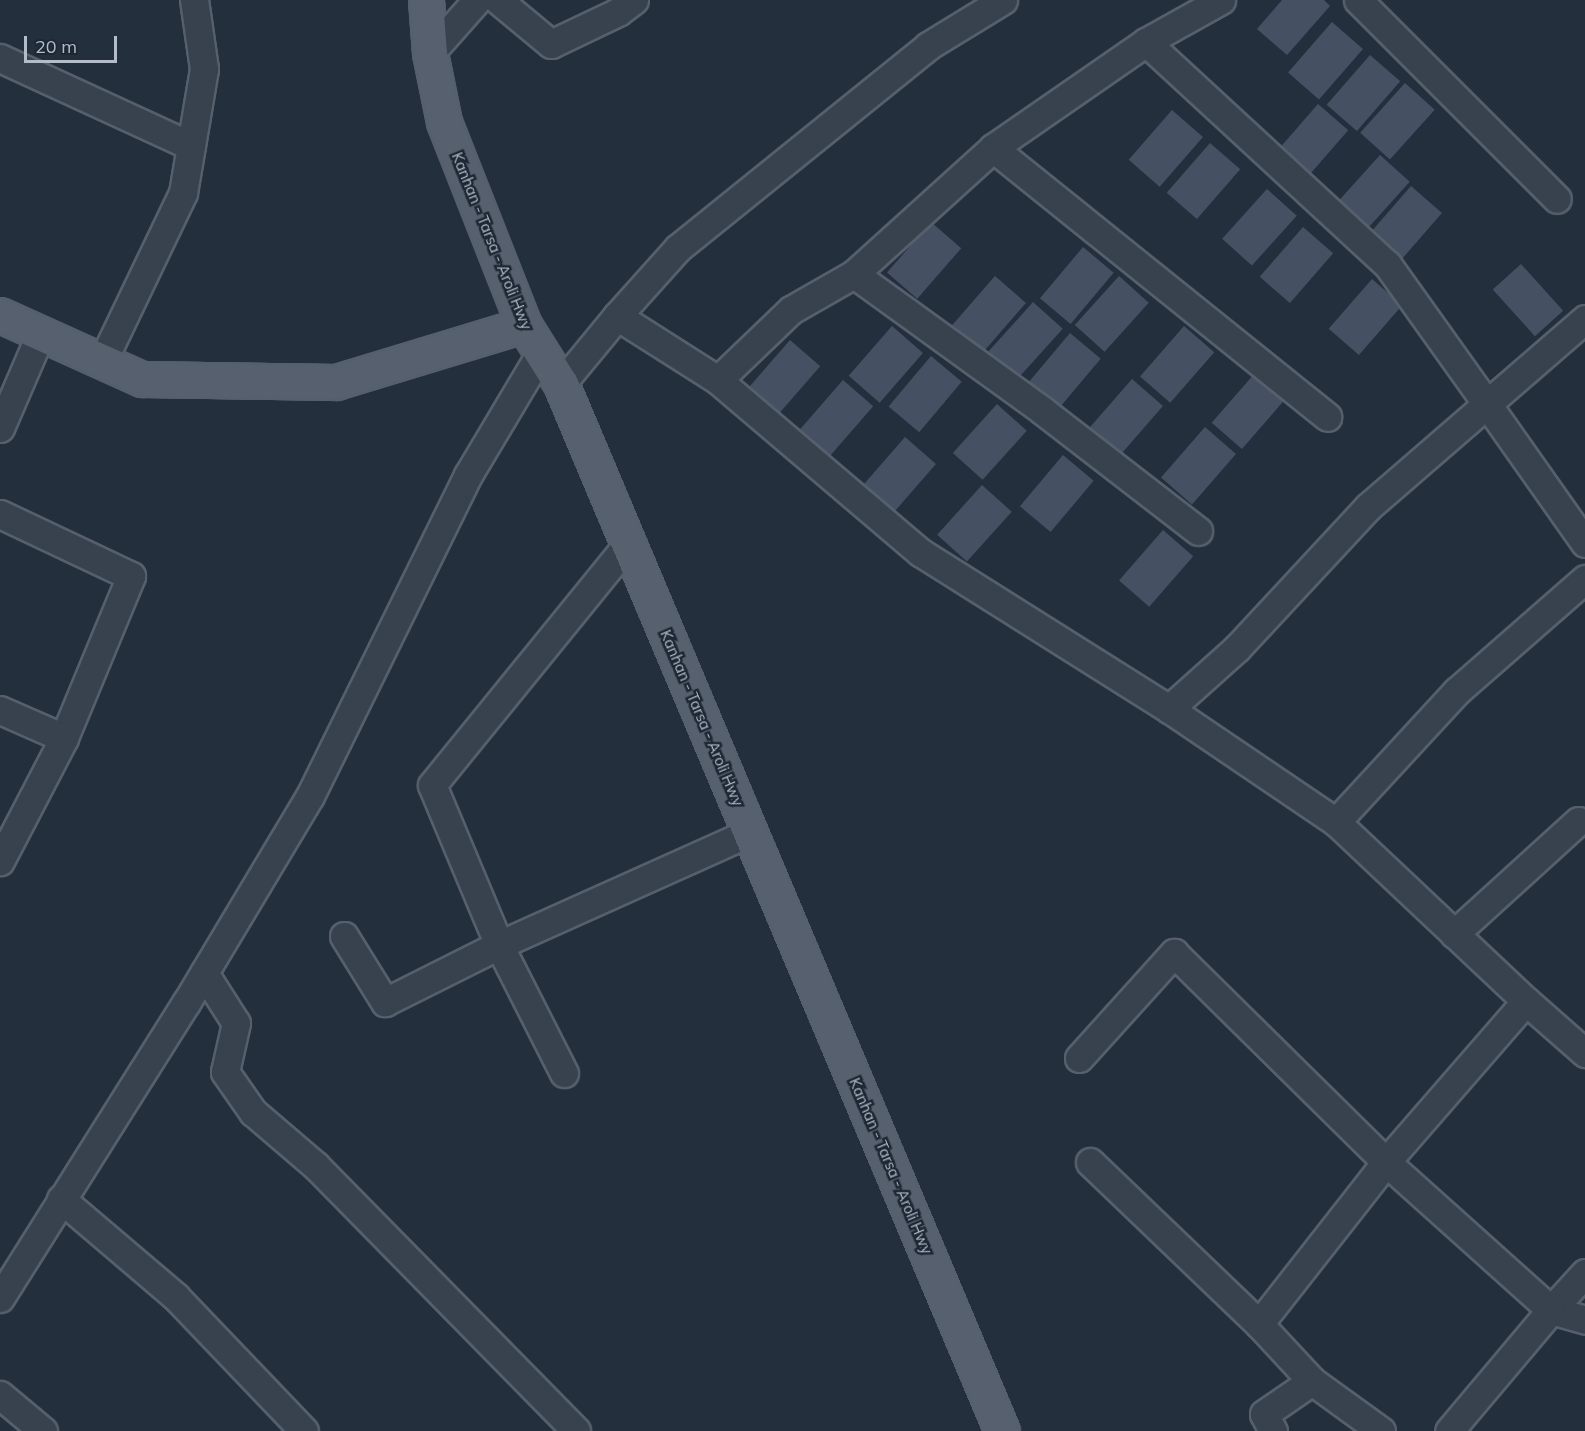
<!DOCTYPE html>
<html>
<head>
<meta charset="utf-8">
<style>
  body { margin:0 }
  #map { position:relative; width:1585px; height:1431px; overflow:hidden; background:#242f3e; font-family:Mulish,sans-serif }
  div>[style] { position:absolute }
  .building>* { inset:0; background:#455162; transform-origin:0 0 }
  .roads { filter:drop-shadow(2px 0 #565f6c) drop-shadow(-2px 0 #565f6c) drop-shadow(0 2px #565f6c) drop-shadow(0 -2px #565f6c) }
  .street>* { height:27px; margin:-13.5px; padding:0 13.5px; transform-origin:13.5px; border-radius:13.5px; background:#38414e }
  .primary>* { height:33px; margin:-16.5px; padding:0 16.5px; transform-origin:16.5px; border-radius:16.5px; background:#56606e }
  span { translate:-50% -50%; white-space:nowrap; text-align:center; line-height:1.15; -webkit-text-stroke:5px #1d2633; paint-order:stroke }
  .street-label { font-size:15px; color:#b4bcc9 }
  .scale { position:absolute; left:24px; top:36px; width:93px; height:27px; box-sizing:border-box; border:3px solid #b4bcc9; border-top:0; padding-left:8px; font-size:18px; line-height:21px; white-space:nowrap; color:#b4bcc9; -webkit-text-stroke:4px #1d2633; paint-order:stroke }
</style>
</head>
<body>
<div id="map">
  <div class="building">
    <div style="clip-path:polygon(1282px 0,1324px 0,1330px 6px,1287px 55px,1257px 29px)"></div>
    <div style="left:1332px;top:22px;width:41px;height:67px;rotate:41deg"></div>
    <div style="left:1370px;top:55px;width:40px;height:66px;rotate:41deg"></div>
    <div style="left:1405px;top:83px;width:40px;height:67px;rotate:42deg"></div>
    <div style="left:1318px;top:104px;width:40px;height:66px;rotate:41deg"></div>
    <div style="left:1172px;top:110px;width:41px;height:66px;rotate:41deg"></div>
    <div style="left:1210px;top:143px;width:40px;height:66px;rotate:41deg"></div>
    <div style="left:1380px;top:155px;width:40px;height:66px;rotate:42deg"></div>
    <div style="left:1411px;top:186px;width:41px;height:67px;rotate:41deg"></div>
    <div style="left:1267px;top:189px;width:40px;height:67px;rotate:42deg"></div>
    <div style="left:931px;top:222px;width:40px;height:67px;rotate:41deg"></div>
    <div style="left:1303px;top:227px;width:40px;height:66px;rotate:41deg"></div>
    <div style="left:1083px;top:247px;width:40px;height:67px;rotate:40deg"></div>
    <div style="left:1521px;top:264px;width:63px;height:38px;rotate:48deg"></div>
    <div style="left:995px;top:276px;width:41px;height:66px;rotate:41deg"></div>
    <div style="left:1119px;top:276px;width:40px;height:66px;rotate:42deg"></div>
    <div style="left:1372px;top:279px;width:40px;height:66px;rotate:41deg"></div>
    <div style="left:1033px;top:302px;width:40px;height:67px;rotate:42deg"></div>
    <div style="left:892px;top:326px;width:41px;height:66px;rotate:41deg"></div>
    <div style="left:1184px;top:326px;width:40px;height:67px;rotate:41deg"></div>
    <div style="left:1070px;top:333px;width:40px;height:66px;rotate:40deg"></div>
    <div style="left:790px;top:340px;width:40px;height:67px;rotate:41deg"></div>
    <div style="left:931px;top:356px;width:40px;height:66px;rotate:40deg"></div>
    <div style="left:1255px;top:373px;width:40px;height:66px;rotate:41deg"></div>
    <div style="left:1132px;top:379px;width:41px;height:67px;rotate:41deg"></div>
    <div style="left:843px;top:380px;width:40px;height:66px;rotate:41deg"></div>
    <div style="left:997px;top:404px;width:40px;height:66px;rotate:42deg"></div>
    <div style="left:1205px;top:427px;width:41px;height:67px;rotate:41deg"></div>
    <div style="left:905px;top:437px;width:41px;height:67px;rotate:41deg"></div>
    <div style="left:1063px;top:455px;width:40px;height:67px;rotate:40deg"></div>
    <div style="left:982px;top:485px;width:40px;height:67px;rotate:42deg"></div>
    <div style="left:1163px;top:530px;width:40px;height:67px;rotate:41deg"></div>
  </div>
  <div class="roads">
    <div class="street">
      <div style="left:498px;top:0;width:69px;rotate:39.7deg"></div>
      <div style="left:551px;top:44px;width:74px;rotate:-25.5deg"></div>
      <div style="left:618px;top:12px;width:20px;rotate:-37deg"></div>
      <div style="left:1358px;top:0;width:281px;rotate:45deg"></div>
      <div style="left:1146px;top:42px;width:86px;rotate:-29.2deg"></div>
      <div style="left:430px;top:53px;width:71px;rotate:-48.4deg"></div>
      <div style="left:0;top:58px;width:210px;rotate:24.7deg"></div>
      <div style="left:993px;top:148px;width:429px;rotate:38.8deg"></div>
      <div style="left:854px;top:274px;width:233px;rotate:35.9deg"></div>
      <div style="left:1043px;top:411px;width:196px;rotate:37.7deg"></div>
      <div style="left:617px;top:316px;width:91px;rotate:-48.1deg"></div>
      <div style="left:678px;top:248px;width:321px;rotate:-38.9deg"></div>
      <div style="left:928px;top:46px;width:88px;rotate:-31.5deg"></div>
      <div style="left:102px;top:362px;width:187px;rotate:-64.4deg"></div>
      <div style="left:183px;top:193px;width:126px;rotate:-80.4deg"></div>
      <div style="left:204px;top:69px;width:70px;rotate:-98.2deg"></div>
      <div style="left:561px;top:384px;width:88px;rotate:-50.5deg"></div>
      <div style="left:617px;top:316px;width:120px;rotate:32.4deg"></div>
      <div style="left:0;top:428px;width:101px;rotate:-66.7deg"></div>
      <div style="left:0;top:514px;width:145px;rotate:25.3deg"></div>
      <div style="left:131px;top:576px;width:175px;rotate:112.5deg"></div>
      <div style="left:64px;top:738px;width:139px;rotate:117.5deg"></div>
      <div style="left:1169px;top:709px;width:91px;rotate:-41.9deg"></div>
      <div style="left:1237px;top:648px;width:192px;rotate:-47.1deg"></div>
      <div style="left:1368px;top:507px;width:157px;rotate:-40.9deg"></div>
      <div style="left:1487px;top:404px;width:170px;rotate:54.8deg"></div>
      <div style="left:0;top:710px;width:70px;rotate:23.6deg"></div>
      <div style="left:1336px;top:822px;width:178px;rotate:-47.3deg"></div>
      <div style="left:1457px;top:691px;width:170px;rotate:-41.2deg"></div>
      <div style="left:1454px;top:934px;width:168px;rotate:-42.3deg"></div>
      <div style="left:344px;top:936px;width:78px;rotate:58.2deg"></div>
      <div style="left:385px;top:1002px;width:127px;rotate:-26.6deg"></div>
      <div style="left:499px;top:945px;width:275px;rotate:-24.2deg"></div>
      <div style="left:204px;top:973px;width:59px;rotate:57.4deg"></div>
      <div style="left:236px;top:1023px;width:50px;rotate:102.7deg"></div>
      <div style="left:225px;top:1072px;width:49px;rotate:55deg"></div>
      <div style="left:253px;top:1112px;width:83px;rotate:40.6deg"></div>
      <div style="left:316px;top:1166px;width:371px;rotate:45.5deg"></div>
      <div style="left:1526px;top:1001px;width:261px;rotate:-136.7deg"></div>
      <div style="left:1336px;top:822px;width:202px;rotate:-145.9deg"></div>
      <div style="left:1169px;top:709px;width:293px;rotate:-147.8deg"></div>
      <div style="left:921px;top:553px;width:267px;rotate:-139.6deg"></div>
      <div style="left:718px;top:380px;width:101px;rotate:-43.8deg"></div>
      <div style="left:791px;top:310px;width:73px;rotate:-29.7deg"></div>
      <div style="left:854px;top:274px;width:188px;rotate:-42.2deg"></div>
      <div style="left:993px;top:148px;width:186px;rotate:-34.7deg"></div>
      <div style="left:1146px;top:42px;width:328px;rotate:42.7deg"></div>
      <div style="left:1387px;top:264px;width:172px;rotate:54.5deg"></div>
      <div style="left:1487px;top:404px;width:130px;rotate:-40.9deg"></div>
      <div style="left:1079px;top:1058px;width:142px;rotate:-47.9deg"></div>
      <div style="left:1174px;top:953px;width:298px;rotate:44.6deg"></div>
      <div style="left:1386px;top:1162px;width:213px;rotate:-49deg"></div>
      <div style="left:1526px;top:1001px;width:79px;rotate:41.4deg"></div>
      <div style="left:564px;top:1073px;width:144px;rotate:-116.9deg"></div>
      <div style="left:499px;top:945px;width:173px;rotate:-112.7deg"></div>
      <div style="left:432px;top:785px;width:312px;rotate:-50.9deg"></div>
      <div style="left:1090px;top:1162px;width:234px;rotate:43.8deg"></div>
      <div style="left:61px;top:1199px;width:151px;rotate:40.4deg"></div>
      <div style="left:176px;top:1297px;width:185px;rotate:46.3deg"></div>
      <div style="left:1585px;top:1273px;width:50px;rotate:132.6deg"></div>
      <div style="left:1551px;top:1310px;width:35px;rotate:16deg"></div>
      <div style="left:0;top:1298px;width:349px;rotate:-57.8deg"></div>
      <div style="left:186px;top:1003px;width:241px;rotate:-59.1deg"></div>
      <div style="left:310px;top:796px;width:358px;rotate:-63.8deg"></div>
      <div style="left:468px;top:475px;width:144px;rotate:-59.2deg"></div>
      <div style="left:0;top:1395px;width:56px;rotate:39.9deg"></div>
      <div style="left:1273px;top:1431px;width:19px;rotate:-118deg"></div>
      <div style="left:1264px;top:1414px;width:58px;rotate:-34.5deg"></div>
      <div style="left:1381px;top:1431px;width:85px;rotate:-144.1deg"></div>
      <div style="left:1312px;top:1381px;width:78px;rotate:-132.9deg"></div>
      <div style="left:1259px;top:1324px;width:206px;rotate:-51.9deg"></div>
      <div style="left:1386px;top:1162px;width:222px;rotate:41.9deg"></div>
      <div style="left:1551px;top:1310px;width:158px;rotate:130.1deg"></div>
    </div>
    <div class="primary">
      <div style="left:426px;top:0;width:53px;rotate:85.7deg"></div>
      <div style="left:430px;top:53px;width:70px;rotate:78.5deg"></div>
      <div style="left:444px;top:122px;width:218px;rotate:68.5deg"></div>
      <div style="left:524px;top:325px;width:70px;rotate:57.9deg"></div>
      <div style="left:561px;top:384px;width:1136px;rotate:67.16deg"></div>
      <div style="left:0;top:315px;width:156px;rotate:24.3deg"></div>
      <div style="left:142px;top:379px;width:194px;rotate:0.9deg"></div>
      <div style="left:336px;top:382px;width:196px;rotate:-16.9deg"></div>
    </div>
  </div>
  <div class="street-label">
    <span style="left:492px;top:241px;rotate:68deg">Kanhan - Tarsa - Aroli Hwy</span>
    <span style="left:702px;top:718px;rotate:67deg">Kanhan - Tarsa - Aroli Hwy</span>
    <span style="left:891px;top:1166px;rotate:67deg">Kanhan - Tarsa - Aroli Hwy</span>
  </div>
  <div class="scale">20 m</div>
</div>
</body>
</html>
